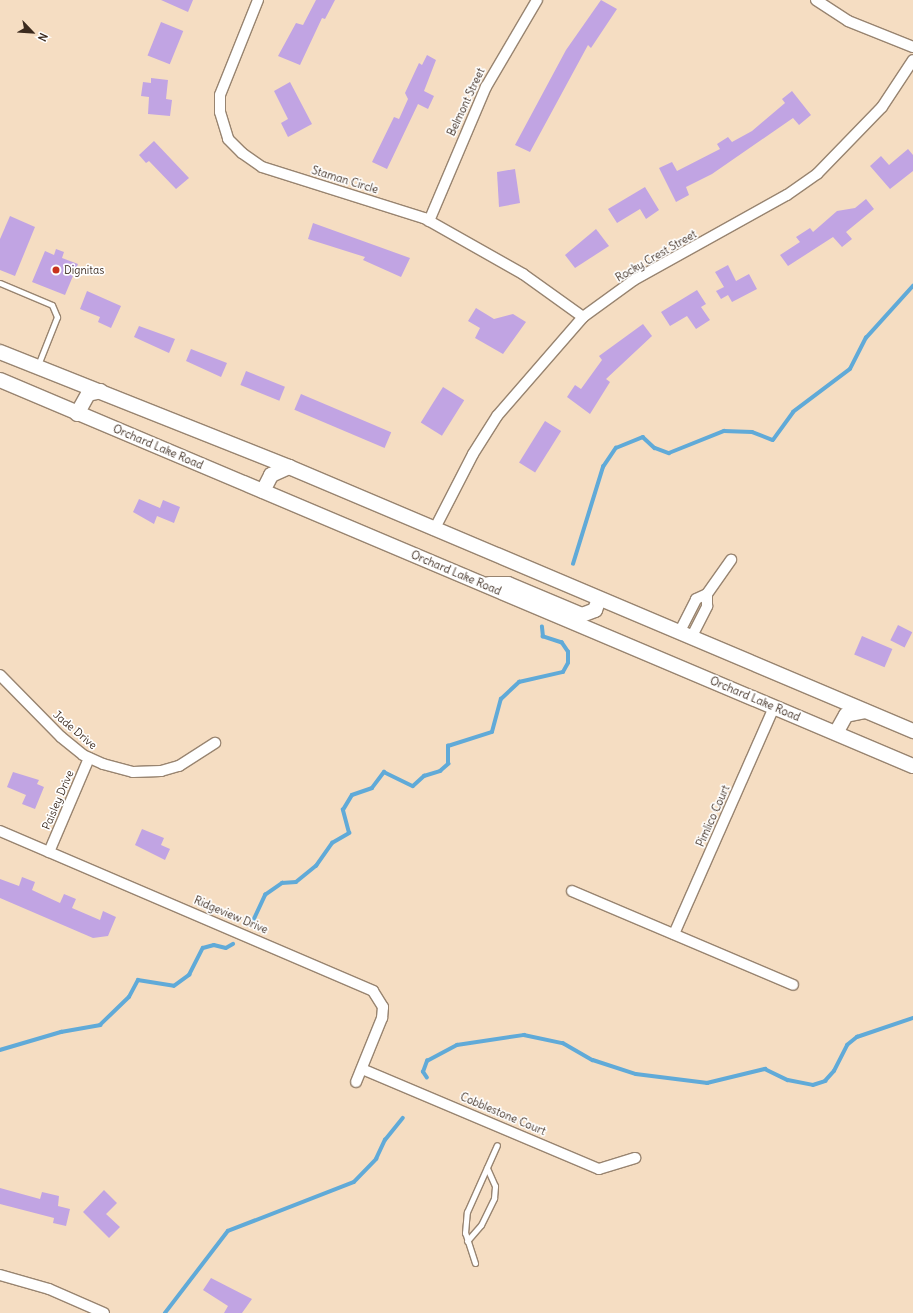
<!DOCTYPE html>
<html>
<head>
<meta charset="utf-8">
<style>
  body { margin:0 }
  #map { position:relative; width:913px; height:1313px; overflow:hidden; background:#f5ddc2; font-family:Delius,sans-serif }
  div>[style] { position:absolute }
  .stream>* { height:3.5px; margin:-1.75px; padding:0 1.75px; transform-origin:1.75px; border-radius:1.75px; background:#60aad8 }
  .building>* { inset:0; background:#c1a4e3; transform-origin:0 0 }
  .roads { filter:drop-shadow(1px 0 #988470) drop-shadow(-1px 0 #988470) drop-shadow(0 1px #988470) drop-shadow(0 -1px #988470) }
  .service>* { height:5px; margin:-2.5px; padding:0 2.5px; transform-origin:2.5px; border-radius:2.5px; background:#fff }
  .minor>* { height:10px; margin:-5px; padding:0 5px; transform-origin:5px; border-radius:5px; background:#fff }
  .secondary>* { height:14px; margin:-7px; padding:0 7px; transform-origin:7px; border-radius:7px; background:#fff }
  .dots>* { width:11px; height:11px; translate:-50% -50%; box-sizing:border-box; border:2px solid #fff; border-radius:50% }
  span { translate:-50% -50%; white-space:nowrap; text-align:center; line-height:1.15; -webkit-text-stroke:3.5px #fff; paint-order:stroke }
  .street-label { font-size:11px; color:#3b2a1e }
  .poi-label { font-size:11px; color:#3b2a1e }
  .left { translate:0 -50%; text-align:left }
  .north { position:absolute; left:12px; top:12px; width:40px; height:40px; -webkit-text-stroke:3px #fff; paint-order:stroke; rotate:115deg; font-size:11px; font-weight:700; line-height:16px; text-align:center; color:#3b2a1e }
  .north::after { content:''; display:block; margin:auto; width:14px; height:18px; background:#3b2a1e; clip-path:polygon(50% 0,100% 100%,50% 72%,0 100%) }
</style>
</head>
<body>
<div id="map">
  <div class="stream">
    <div style="left:573px;top:564px;width:102px;rotate:-72.8deg"></div>
    <div style="left:603px;top:467px;width:23px;rotate:-56deg"></div>
    <div style="left:616px;top:448px;width:29px;rotate:-22deg"></div>
    <div style="left:643px;top:437px;width:16px;rotate:43deg"></div>
    <div style="left:655px;top:448px;width:15px;rotate:20deg"></div>
    <div style="left:669px;top:453px;width:59px;rotate:-21.8deg"></div>
    <div style="left:724px;top:431px;width:28px;rotate:2deg"></div>
    <div style="left:752px;top:432px;width:22px;rotate:21deg"></div>
    <div style="left:773px;top:440px;width:34px;rotate:-54deg"></div>
    <div style="left:793px;top:412px;width:71px;rotate:-37deg"></div>
    <div style="left:850px;top:369px;width:35px;rotate:-63deg"></div>
    <div style="left:866px;top:338px;width:70px;rotate:-47.9deg"></div>
    <div style="left:253px;top:921px;width:29px;rotate:-65deg"></div>
    <div style="left:265px;top:895px;width:21px;rotate:-35deg"></div>
    <div style="left:282px;top:883px;width:14px;rotate:-4deg"></div>
    <div style="left:296px;top:882px;width:26px;rotate:-39deg"></div>
    <div style="left:316px;top:866px;width:28px;rotate:-55deg"></div>
    <div style="left:332px;top:843px;width:20px;rotate:-30deg"></div>
    <div style="left:349px;top:833px;width:24px;rotate:-105deg"></div>
    <div style="left:343px;top:810px;width:17px;rotate:-59deg"></div>
    <div style="left:352px;top:795px;width:21px;rotate:-19deg"></div>
    <div style="left:372px;top:788px;width:20px;rotate:-53deg"></div>
    <div style="left:384px;top:772px;width:32px;rotate:26deg"></div>
    <div style="left:413px;top:786px;width:15px;rotate:-42deg"></div>
    <div style="left:424px;top:776px;width:17px;rotate:-17deg"></div>
    <div style="left:440px;top:771px;width:11px;rotate:-41deg"></div>
    <div style="left:448px;top:764px;width:18px;rotate:-90deg"></div>
    <div style="left:448px;top:746px;width:46px;rotate:-17.7deg"></div>
    <div style="left:492px;top:732px;width:34px;rotate:-75deg"></div>
    <div style="left:501px;top:699px;width:25px;rotate:-43deg"></div>
    <div style="left:519px;top:682px;width:45px;rotate:-12.8deg"></div>
    <div style="left:563px;top:672px;width:10px;rotate:-61deg"></div>
    <div style="left:568px;top:663px;width:11px;rotate:-90deg"></div>
    <div style="left:568px;top:652px;width:11px;rotate:-124deg"></div>
    <div style="left:562px;top:643px;width:20px;rotate:-162deg"></div>
    <div style="left:543px;top:637px;width:10px;rotate:-96deg"></div>
    <div style="left:0;top:1050px;width:64px;rotate:-16.4deg"></div>
    <div style="left:61px;top:1032px;width:40px;rotate:-10deg"></div>
    <div style="left:100px;top:1025px;width:40px;rotate:-44deg"></div>
    <div style="left:129px;top:997px;width:19px;rotate:-62deg"></div>
    <div style="left:138px;top:980px;width:36px;rotate:9deg"></div>
    <div style="left:174px;top:986px;width:19px;rotate:-36deg"></div>
    <div style="left:189px;top:975px;width:30px;rotate:-63deg"></div>
    <div style="left:203px;top:948px;width:11px;rotate:-15deg"></div>
    <div style="left:214px;top:945px;width:12px;rotate:14deg"></div>
    <div style="left:226px;top:948px;width:8px;rotate:-30deg"></div>
    <div style="left:427px;top:1078px;width:7px;rotate:-124deg"></div>
    <div style="left:423px;top:1072px;width:12px;rotate:-70deg"></div>
    <div style="left:427px;top:1061px;width:34px;rotate:-28deg"></div>
    <div style="left:457px;top:1045px;width:68px;rotate:-8.5deg"></div>
    <div style="left:524px;top:1035px;width:40px;rotate:12deg"></div>
    <div style="left:563px;top:1043px;width:34px;rotate:30deg"></div>
    <div style="left:593px;top:1060px;width:45px;rotate:18deg"></div>
    <div style="left:636px;top:1074px;width:72px;rotate:7.2deg"></div>
    <div style="left:707px;top:1083px;width:60px;rotate:-13.6deg"></div>
    <div style="left:765px;top:1069px;width:25px;rotate:26deg"></div>
    <div style="left:788px;top:1080px;width:25px;rotate:11deg"></div>
    <div style="left:813px;top:1085px;width:13px;rotate:-18deg"></div>
    <div style="left:825px;top:1081px;width:13px;rotate:-48deg"></div>
    <div style="left:834px;top:1071px;width:29px;rotate:-63deg"></div>
    <div style="left:847px;top:1045px;width:13px;rotate:-39deg"></div>
    <div style="left:857px;top:1037px;width:59px;rotate:-18.7deg"></div>
    <div style="left:165px;top:1313px;width:103px;rotate:-52.5deg"></div>
    <div style="left:228px;top:1231px;width:135px;rotate:-21.3deg"></div>
    <div style="left:354px;top:1182px;width:32px;rotate:-46deg"></div>
    <div style="left:376px;top:1159px;width:21px;rotate:-65deg"></div>
    <div style="left:385px;top:1140px;width:28px;rotate:-51deg"></div>
  </div>
  <div class="building">
    <div style="clip-path:polygon(161px 0,193px 0,188px 12px)"></div>
    <div style="clip-path:polygon(316px 0,335px 0,325px 19px,322px 18px,300px 65px,278px 56px,296px 23px,303px 25px)"></div>
    <div style="clip-path:polygon(601px 0,617px 9px,591px 48px,588px 45px,530px 152px,515px 145px,566px 50px)"></div>
    <div style="left:161px;top:22px;width:24px;height:36px;rotate:22deg"></div>
    <div style="clip-path:polygon(427px 55px,436px 60px,424px 91px,434px 96px,428px 109px,418px 104px,387px 169px,372px 162px,394px 117px,399px 119px,408px 99px,405px 93px,419px 63px,422px 65px)"></div>
    <div style="clip-path:polygon(151px 78px,168px 80px,166px 99px,172px 100px,170px 116px,148px 114px,149px 97px,141px 96px,143px 82px,151px 83px)"></div>
    <div style="clip-path:polygon(290px 82px,312px 124px,288px 137px,281px 123px,288px 119px,274px 91px)"></div>
    <div style="clip-path:polygon(792px 91px,811px 115px,799px 125px,793px 118px,712px 174px,686px 187px,689px 195px,676px 202px,659px 168px,672px 162px,677px 171px,720px 149px,717px 144px,728px 137px,732px 142px,752px 131px,785px 103px,782px 99px)"></div>
    <div style="clip-path:polygon(154px 141px,189px 178px,176px 189px,149px 161px,146px 163px,139px 155px)"></div>
    <div style="clip-path:polygon(908px 149px,913px 155px,913px 171px,890px 189px,870px 166px,881px 156px,889px 165px)"></div>
    <div style="clip-path:polygon(515px 169px,520px 203px,499px 207px,497px 172px)"></div>
    <div style="clip-path:polygon(645px 187px,659px 210px,646px 219px,640px 209px,617px 223px,608px 209px)"></div>
    <div style="clip-path:polygon(866px 199px,874px 209px,846px 232px,852px 239px,842px 247px,833px 237px,788px 266px,780px 255px,800px 242px,796px 237px,810px 228px,813px 232px,837px 211px,855px 208px)"></div>
    <div style="clip-path:polygon(10px 216px,35px 227px,15px 276px,0 270px,0 239px)"></div>
    <div style="clip-path:polygon(313px 223px,410px 258px,401px 277px,363px 260px,365px 257px,308px 239px)"></div>
    <div style="clip-path:polygon(596px 229px,609px 246px,575px 268px,565px 255px)"></div>
    <div style="clip-path:polygon(56px 249px,64px 252px,62px 258px,78px 264px,65px 295px,32px 282px,45px 251px,54px 255px)"></div>
    <div style="clip-path:polygon(728px 265px,736px 281px,749px 274px,757px 289px,732px 302px,728px 295px,721px 299px,716px 291px,724px 287px,715px 272px)"></div>
    <div style="clip-path:polygon(697px 290px,706px 304px,701px 307px,710px 320px,696px 329px,687px 316px,670px 326px,661px 312px)"></div>
    <div style="clip-path:polygon(87px 291px,121px 306px,111px 328px,98px 322px,100px 317px,80px 309px)"></div>
    <div style="clip-path:polygon(476px 308px,494px 319px,513px 314px,526px 322px,503px 354px,475px 338px,480px 328px,468px 321px)"></div>
    <div style="clip-path:polygon(643px 324px,652px 336px,606px 379px,610px 382px,590px 414px,567px 397px,575px 385px,581px 389px,602px 360px,599px 356px)"></div>
    <div style="clip-path:polygon(139px 326px,175px 339px,169px 353px,134px 337px)"></div>
    <div style="clip-path:polygon(191px 349px,227px 363px,221px 377px,186px 361px)"></div>
    <div style="left:246px;top:371px;width:42px;height:15px;rotate:22deg"></div>
    <div style="left:443px;top:387px;width:25px;height:42px;rotate:32deg"></div>
    <div style="left:301px;top:394px;width:98px;height:17px;rotate:23deg"></div>
    <div style="left:545px;top:421px;width:19px;height:49px;rotate:32deg"></div>
    <div style="clip-path:polygon(139px 499px,160px 508px,163px 500px,180px 507px,174px 523px,157px 516px,154px 524px,133px 512px)"></div>
    <div style="left:898px;top:625px;width:16px;height:17px;rotate:27deg"></div>
    <div style="left:862px;top:636px;width:33px;height:20px;rotate:23deg"></div>
    <div style="clip-path:polygon(13px 772px,39px 780px,37px 784px,44px 787px,35px 809px,22px 804px,26px 795px,7px 787px)"></div>
    <div style="clip-path:polygon(142px 829px,164px 838px,161px 845px,170px 849px,165px 860px,135px 845px)"></div>
    <div style="clip-path:polygon(22px 877px,35px 882px,32px 890px,60px 903px,64px 894px,76px 899px,72px 908px,100px 920px,103px 911px,116px 917px,108px 936px,93px 938px,0 898px,0 879px,19px 886px)"></div>
    <div style="clip-path:polygon(0 1188px,40px 1199px,42px 1192px,59px 1196px,58px 1206px,70px 1209px,66px 1226px,53px 1223px,54px 1218px,0 1204px)"></div>
    <div style="clip-path:polygon(104px 1190px,117px 1203px,106px 1214px,120px 1227px,109px 1238px,83px 1212px)"></div>
    <div style="clip-path:polygon(211px 1278px,252px 1299px,242px 1313px,224px 1313px,228px 1306px,203px 1290px)"></div>
  </div>
  <div class="roads">
    <div class="service">
      <div style="left:0;top:283px;width:56px;rotate:22.9deg"></div>
      <div style="left:52px;top:305px;width:13px;rotate:67deg"></div>
      <div style="left:57px;top:317px;width:52px;rotate:111.6deg"></div>
      <div style="left:467px;top:1241px;width:21px;rotate:-49deg"></div>
      <div style="left:481px;top:1225px;width:30px;rotate:-64deg"></div>
      <div style="left:494px;top:1198px;width:12px;rotate:-85deg"></div>
      <div style="left:495px;top:1186px;width:20px;rotate:-114deg"></div>
      <div style="left:475px;top:1263px;width:32px;rotate:-108deg"></div>
      <div style="left:465px;top:1233px;width:21px;rotate:-85deg"></div>
      <div style="left:467px;top:1212px;width:73px;rotate:-65.9deg"></div>
    </div>
    <div class="minor">
      <div style="left:258px;top:0;width:102px;rotate:111.8deg"></div>
      <div style="left:220px;top:95px;width:17px;rotate:90deg"></div>
      <div style="left:220px;top:112px;width:28px;rotate:73deg"></div>
      <div style="left:228px;top:139px;width:20px;rotate:45deg"></div>
      <div style="left:242px;top:153px;width:24px;rotate:35deg"></div>
      <div style="left:262px;top:167px;width:170px;rotate:17.5deg"></div>
      <div style="left:424px;top:218px;width:114px;rotate:29.5deg"></div>
      <div style="left:523px;top:274px;width:74px;rotate:35.6deg"></div>
      <div style="left:816px;top:0;width:38px;rotate:33deg"></div>
      <div style="left:848px;top:21px;width:70px;rotate:21.8deg"></div>
      <div style="left:429px;top:221px;width:146px;rotate:-67deg"></div>
      <div style="left:486px;top:87px;width:101px;rotate:-59.6deg"></div>
      <div style="left:434px;top:530px;width:85px;rotate:-62.8deg"></div>
      <div style="left:473px;top:454px;width:45px;rotate:-57.7deg"></div>
      <div style="left:497px;top:416px;width:131px;rotate:-49deg"></div>
      <div style="left:583px;top:317px;width:63px;rotate:-36deg"></div>
      <div style="left:634px;top:280px;width:175px;rotate:-29.1deg"></div>
      <div style="left:787px;top:195px;width:37px;rotate:-35deg"></div>
      <div style="left:817px;top:174px;width:93px;rotate:-45.9deg"></div>
      <div style="left:882px;top:107px;width:56px;rotate:-56.6deg"></div>
      <div style="left:679px;top:633px;width:38px;rotate:-63deg"></div>
      <div style="left:696px;top:599px;width:12px;rotate:-24deg"></div>
      <div style="left:707px;top:594px;width:42px;rotate:-54.8deg"></div>
      <div style="left:691px;top:638px;width:36px;rotate:-63deg"></div>
      <div style="left:707px;top:606px;width:12px;rotate:-90deg"></div>
      <div style="left:0;top:675px;width:87px;rotate:45.5deg"></div>
      <div style="left:61px;top:737px;width:28px;rotate:39deg"></div>
      <div style="left:83px;top:755px;width:22px;rotate:24deg"></div>
      <div style="left:103px;top:764px;width:31px;rotate:15deg"></div>
      <div style="left:133px;top:772px;width:28px;rotate:-2deg"></div>
      <div style="left:161px;top:771px;width:19px;rotate:-16deg"></div>
      <div style="left:179px;top:766px;width:43px;rotate:-32.6deg"></div>
      <div style="left:0;top:831px;width:406px;rotate:23.2deg"></div>
      <div style="left:373px;top:991px;width:19px;rotate:58deg"></div>
      <div style="left:383px;top:1007px;width:11px;rotate:95deg"></div>
      <div style="left:382px;top:1018px;width:69px;rotate:112.1deg"></div>
      <div style="left:49px;top:852px;width:102px;rotate:-66.9deg"></div>
      <div style="left:572px;top:891px;width:240px;rotate:23deg"></div>
      <div style="left:674px;top:934px;width:248px;rotate:-66.2deg"></div>
      <div style="left:362px;top:1069px;width:257px;rotate:22.9deg"></div>
      <div style="left:599px;top:1169px;width:38px;rotate:-17deg"></div>
      <div style="left:0;top:1275px;width:51px;rotate:15.9deg"></div>
      <div style="left:49px;top:1289px;width:60px;rotate:23.6deg"></div>
    </div>
    <div class="secondary">
      <div style="left:0;top:352px;width:311px;rotate:21.7deg"></div>
      <div style="left:289px;top:467px;width:678px;rotate:22.93deg"></div>
      <div style="left:0;top:380px;width:991px;rotate:22.92deg"></div>
      <div style="left:77px;top:414px;width:23px;rotate:-61deg"></div>
      <div style="left:88px;top:394px;width:13px;rotate:-13deg"></div>
      <div style="left:263px;top:491px;width:18px;rotate:-63deg"></div>
      <div style="left:271px;top:475px;width:20px;rotate:-24deg"></div>
      <div style="left:489px;top:584px;width:19px"></div>
      <div style="left:508px;top:584px;width:80px;rotate:22.7deg"></div>
      <div style="left:582px;top:615px;width:14px;rotate:-21deg"></div>
      <div style="left:595px;top:610px;width:12px;rotate:-70deg"></div>
      <div style="left:836px;top:733px;width:21px;rotate:-61deg"></div>
      <div style="left:846px;top:715px;width:19px;rotate:-12deg"></div>
    </div>
  </div>
  <div class="dots">
    <div style="left:56px;top:270px;background:#c8321e"></div>
  </div>
  <div class="street-label">
    <span style="left:466px;top:102px;rotate:-65deg">Belmont Street</span>
    <span style="left:345px;top:180px;rotate:17deg">Staman Circle</span>
    <span style="left:656px;top:256px;rotate:-30deg">Rocky Crest Street</span>
    <span style="left:158px;top:447px;rotate:23deg">Orchard Lake Road</span>
    <span style="left:456px;top:573px;rotate:23deg">Orchard Lake Road</span>
    <span style="left:755px;top:699px;rotate:23deg">Orchard Lake Road</span>
    <span style="left:75px;top:730px;rotate:40deg">Jade Drive</span>
    <span style="left:58px;top:800px;rotate:-67deg">Paisley Drive</span>
    <span style="left:713px;top:816px;rotate:-66deg">Pimlico Court</span>
    <span style="left:231px;top:915px;rotate:23deg">Ridgeview Drive</span>
    <span style="left:503px;top:1114px;rotate:23deg">Cobblestone Court</span>
  </div>
  <div class="poi-label">
    <span class="left" style="left:64px;top:270px">Dignitas</span>
  </div>
  <div class="north">N</div>
</div>
</body>
</html>
